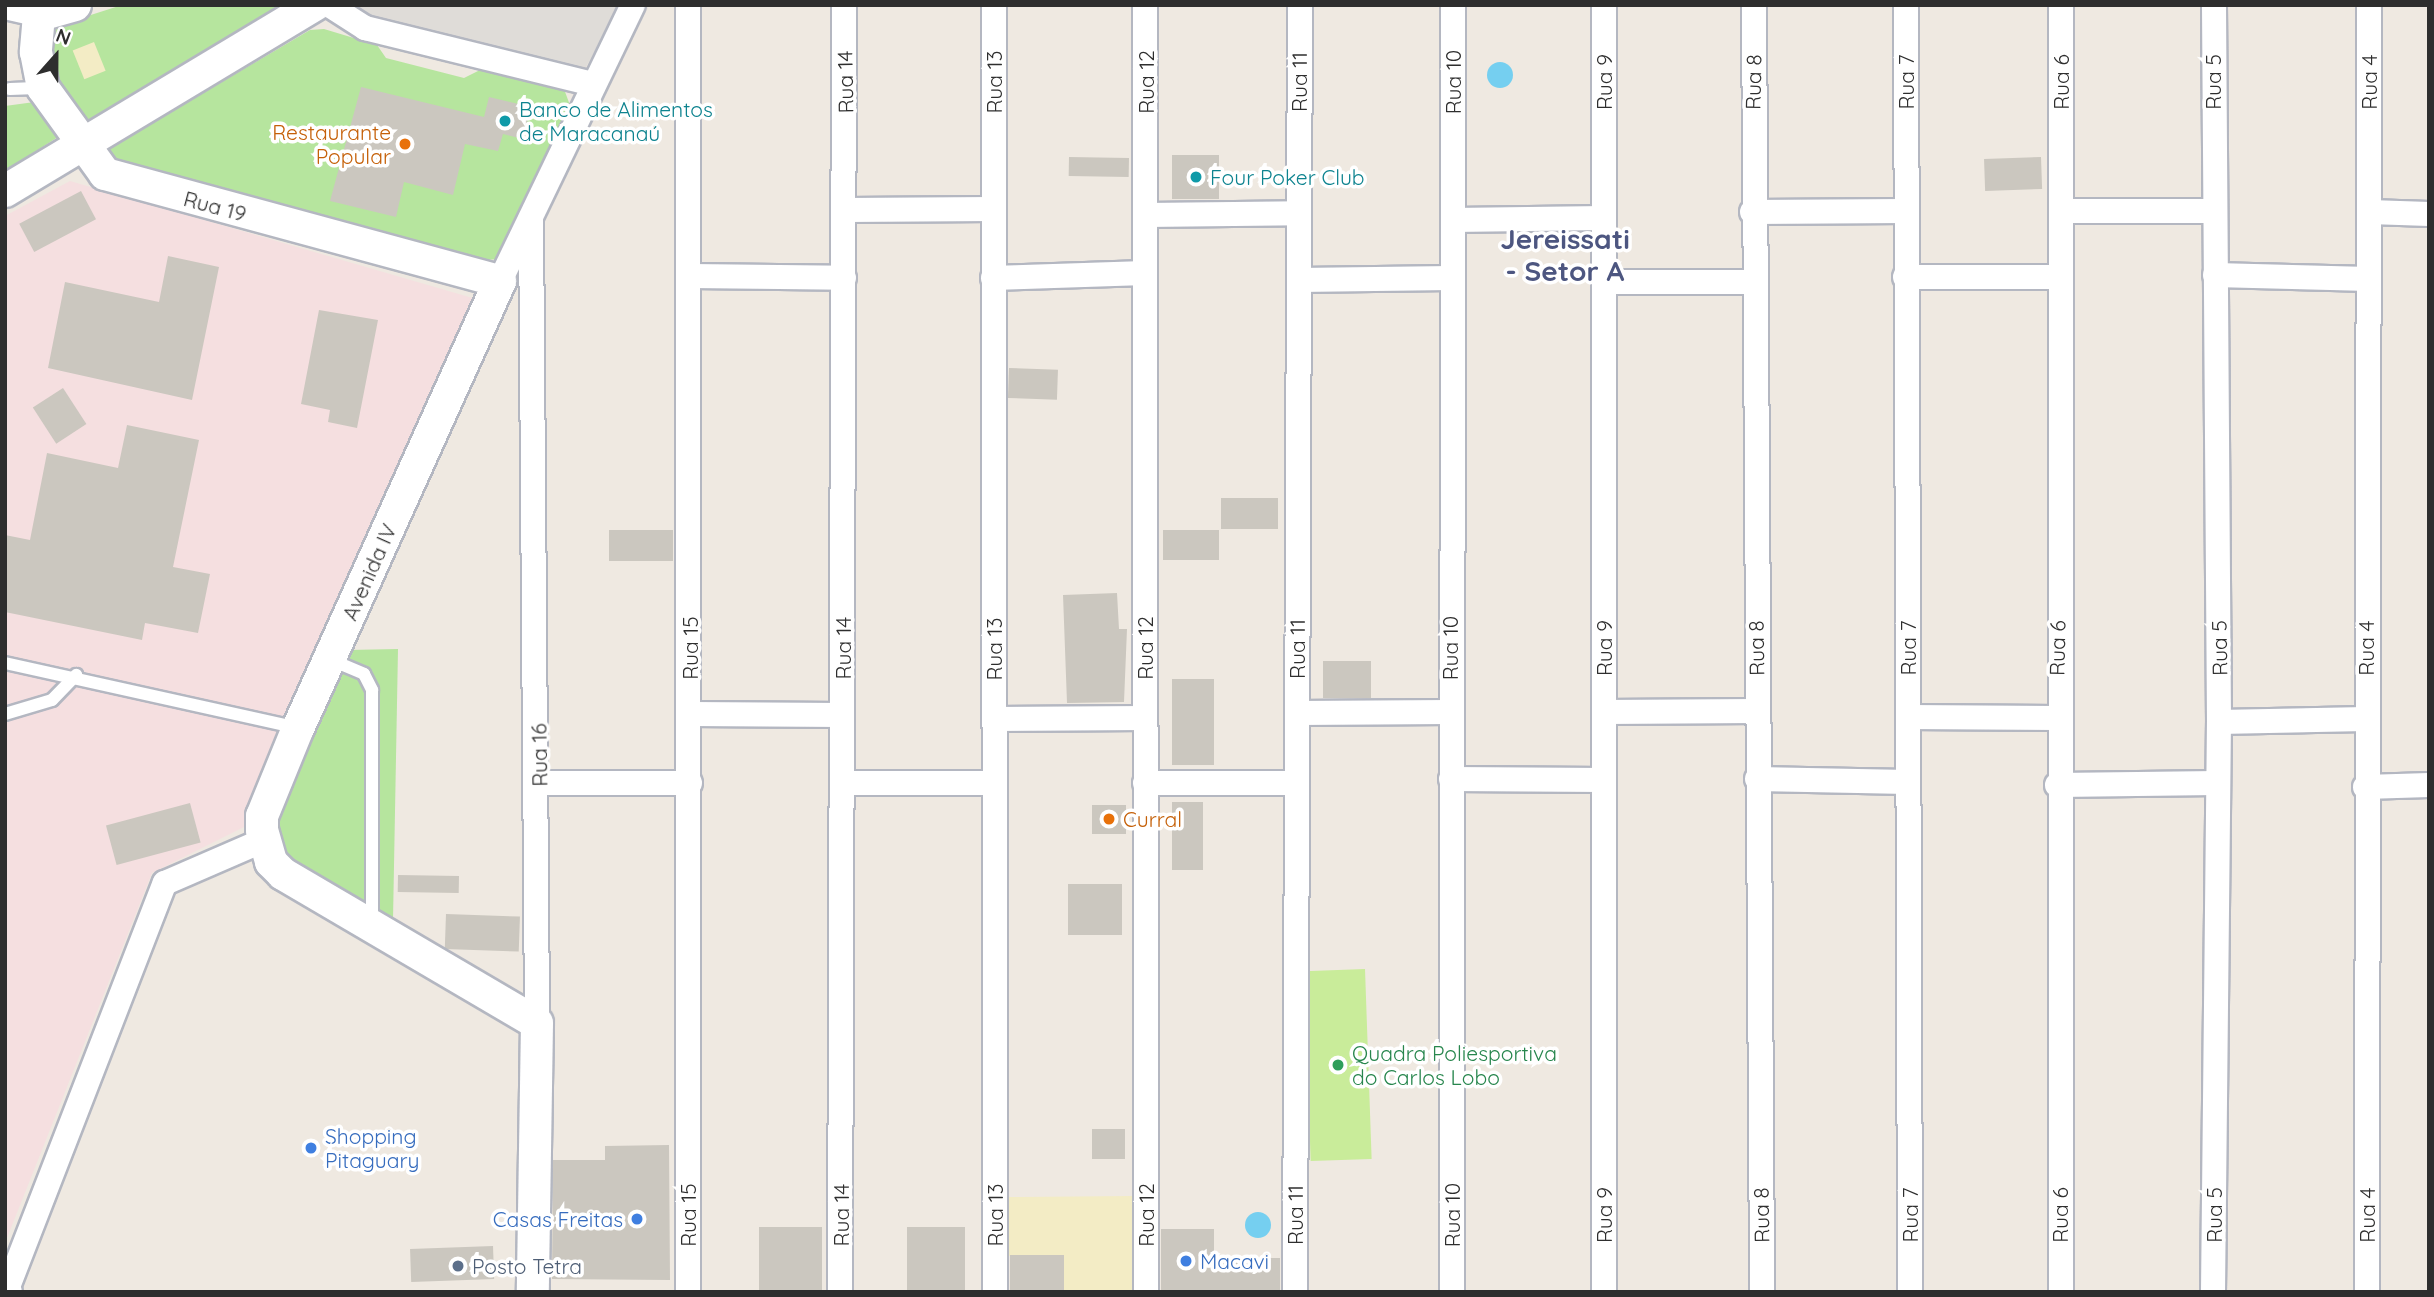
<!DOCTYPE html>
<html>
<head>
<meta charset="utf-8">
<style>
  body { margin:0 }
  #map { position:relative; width:2434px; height:1297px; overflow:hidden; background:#efe9e1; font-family:Quicksand,sans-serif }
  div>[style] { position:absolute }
  .medical>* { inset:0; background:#f5dfe0 }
  .green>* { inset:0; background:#b6e59e }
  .sand>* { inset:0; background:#f3ecc5; transform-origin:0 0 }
  .pitch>* { inset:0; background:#c9ec9a; transform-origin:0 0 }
  .plaza>* { inset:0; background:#dfdcd8 }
  .water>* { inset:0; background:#75cff0 }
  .round { border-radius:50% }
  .building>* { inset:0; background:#cbc7bf; transform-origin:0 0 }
  .roads { filter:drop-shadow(2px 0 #b4b7c1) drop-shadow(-2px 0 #b4b7c1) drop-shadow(0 2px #b4b7c1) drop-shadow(0 -2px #b4b7c1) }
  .service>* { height:12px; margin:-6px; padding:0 6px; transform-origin:6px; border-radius:6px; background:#fff }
  .minor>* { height:24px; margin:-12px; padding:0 12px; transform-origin:12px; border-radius:12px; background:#fff }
  .tertiary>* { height:32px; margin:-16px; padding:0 16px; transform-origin:16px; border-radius:16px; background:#fff }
  .dots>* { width:19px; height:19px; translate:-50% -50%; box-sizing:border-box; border:4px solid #fff; border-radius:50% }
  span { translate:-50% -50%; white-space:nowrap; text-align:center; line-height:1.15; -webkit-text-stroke:7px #fff; paint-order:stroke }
  .street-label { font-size:21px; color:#2e2e2e }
  .culture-label { font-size:21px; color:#0d838f }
  .left { translate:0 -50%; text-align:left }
  .food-label { font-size:21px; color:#c56008 }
  .right { translate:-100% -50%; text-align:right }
  .leisure-label { font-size:21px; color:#27864d }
  .shop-label { font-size:21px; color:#366cbe }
  .service-label { font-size:21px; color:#4e5e75 }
  .district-label { font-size:28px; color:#4d5680; font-weight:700 }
  .frame { position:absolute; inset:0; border:7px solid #2e2e2e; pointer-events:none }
  .north { position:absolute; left:21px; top:21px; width:70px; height:70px; -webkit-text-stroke:5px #fff; paint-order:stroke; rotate:21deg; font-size:19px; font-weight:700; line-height:28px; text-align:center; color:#2e2e2e }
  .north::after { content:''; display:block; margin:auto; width:24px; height:32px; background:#2e2e2e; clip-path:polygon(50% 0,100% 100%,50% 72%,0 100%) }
</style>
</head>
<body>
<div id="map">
  <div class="medical">
    <div style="clip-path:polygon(70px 181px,476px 299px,283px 724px,244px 827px,152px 873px,5px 1243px,5px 216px)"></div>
  </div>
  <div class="green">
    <div style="clip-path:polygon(122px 5px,288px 5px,87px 124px,50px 84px,47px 29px)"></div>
    <div style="clip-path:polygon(324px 29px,377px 45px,386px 58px,464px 78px,482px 69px,564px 89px,571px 108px,497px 259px,479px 261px,109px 161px,108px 149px,310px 30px)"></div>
    <div style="clip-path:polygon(42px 101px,59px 127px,58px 137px,5px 171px,5px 106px)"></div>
    <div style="clip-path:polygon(398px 649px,393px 920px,294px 867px,281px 854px,274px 818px,348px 650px)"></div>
  </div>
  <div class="sand">
    <div style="left:94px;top:42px;width:31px;height:23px;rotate:68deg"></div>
    <div style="clip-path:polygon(1134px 1196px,1135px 1292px,1064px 1292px,1064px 1256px,1008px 1256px,1008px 1197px)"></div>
  </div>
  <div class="pitch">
    <div style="left:1365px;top:969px;width:190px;height:61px;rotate:88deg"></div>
  </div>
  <div class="plaza">
    <div style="clip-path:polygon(359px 5px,619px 5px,584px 71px,379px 21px,360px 14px)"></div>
  </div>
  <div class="water">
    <div class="round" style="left:1487px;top:62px;width:26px;height:26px"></div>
    <div class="round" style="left:1245px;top:1212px;width:26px;height:26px"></div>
  </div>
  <div class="building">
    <div style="clip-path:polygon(361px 87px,484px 117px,489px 97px,531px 107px,523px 139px,503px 134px,498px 151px,465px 144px,453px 195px,404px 182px,396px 217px,330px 201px)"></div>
    <div style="left:1172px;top:155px;width:47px;height:44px"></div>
    <div style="left:1069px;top:157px;width:60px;height:19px;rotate:1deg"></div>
    <div style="left:2041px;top:157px;width:32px;height:57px;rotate:88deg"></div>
    <div style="left:81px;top:191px;width:32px;height:70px;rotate:62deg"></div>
    <div style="clip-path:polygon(168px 256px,219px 267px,192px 400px,48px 368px,65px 282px,159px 302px)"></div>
    <div style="clip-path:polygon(319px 310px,378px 320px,357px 428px,328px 422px,330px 410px,301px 404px)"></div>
    <div style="left:1009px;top:368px;width:49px;height:30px;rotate:2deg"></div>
    <div style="left:63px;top:388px;width:43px;height:36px;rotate:57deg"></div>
    <div style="clip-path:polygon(127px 425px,199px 440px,173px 567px,210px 574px,198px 633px,145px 623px,142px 640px,5px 612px,5px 535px,30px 540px,47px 453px,118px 468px)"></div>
    <div style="left:1221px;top:498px;width:57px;height:31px"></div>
    <div style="left:673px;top:530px;width:31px;height:64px;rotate:90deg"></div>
    <div style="left:1163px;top:530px;width:56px;height:30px"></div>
    <div style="clip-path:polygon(1117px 593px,1119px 629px,1127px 629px,1124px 702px,1067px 703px,1063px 595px)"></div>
    <div style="left:1323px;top:661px;width:48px;height:37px"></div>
    <div style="left:1172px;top:679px;width:42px;height:86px"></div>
    <div style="left:1172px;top:802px;width:31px;height:68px"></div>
    <div style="left:190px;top:803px;width:41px;height:87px;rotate:75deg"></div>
    <div style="left:1092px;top:805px;width:34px;height:29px"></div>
    <div style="left:398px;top:875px;width:61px;height:17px;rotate:1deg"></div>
    <div style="left:1068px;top:884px;width:54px;height:51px"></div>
    <div style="left:446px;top:914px;width:74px;height:35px;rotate:2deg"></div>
    <div style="left:1092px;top:1129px;width:33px;height:30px"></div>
    <div style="clip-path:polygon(669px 1145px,670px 1280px,552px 1279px,553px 1160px,605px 1160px,605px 1146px)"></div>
    <div style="left:759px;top:1227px;width:63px;height:65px"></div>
    <div style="left:907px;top:1227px;width:58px;height:65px"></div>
    <div style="clip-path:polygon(1161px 1229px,1214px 1229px,1214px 1258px,1280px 1258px,1280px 1292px,1161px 1292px)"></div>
    <div style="left:493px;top:1246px;width:33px;height:83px;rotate:88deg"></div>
    <div style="left:1064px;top:1255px;width:37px;height:54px;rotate:90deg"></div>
  </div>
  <div class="roads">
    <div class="service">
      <div style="left:10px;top:89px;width:33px;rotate:-2deg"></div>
      <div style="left:329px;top:659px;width:38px;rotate:23deg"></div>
      <div style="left:364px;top:674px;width:18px;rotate:63deg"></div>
      <div style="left:372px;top:690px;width:234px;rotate:90deg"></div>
      <div style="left:5px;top:663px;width:300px;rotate:12.5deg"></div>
      <div style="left:5px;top:714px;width:49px;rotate:-16.6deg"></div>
      <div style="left:52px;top:700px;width:35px;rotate:-46deg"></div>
    </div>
    <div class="minor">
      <div style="left:329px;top:5px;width:43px;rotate:32.6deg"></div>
      <div style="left:365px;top:28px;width:235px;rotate:13.8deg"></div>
      <div style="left:688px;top:5px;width:1287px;rotate:90deg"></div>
      <div style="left:994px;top:5px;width:1287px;rotate:89.96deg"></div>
      <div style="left:1145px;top:5px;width:1287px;rotate:89.96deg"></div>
      <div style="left:1754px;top:5px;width:1287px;rotate:89.64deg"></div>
      <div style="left:1906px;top:5px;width:1287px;rotate:89.82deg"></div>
      <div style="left:2061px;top:5px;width:1287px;rotate:90deg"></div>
      <div style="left:5px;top:7px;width:35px;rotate:13deg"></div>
      <div style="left:846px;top:210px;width:147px;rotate:-0.4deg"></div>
      <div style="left:2061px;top:211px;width:151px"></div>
      <div style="left:1752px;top:212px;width:153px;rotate:-0.4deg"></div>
      <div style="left:2370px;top:212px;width:59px;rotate:1.9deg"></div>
      <div style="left:1146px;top:215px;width:153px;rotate:-0.7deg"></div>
      <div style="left:531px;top:218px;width:805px;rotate:89.57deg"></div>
      <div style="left:1453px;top:220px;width:151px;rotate:-0.8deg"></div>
      <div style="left:2215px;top:275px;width:154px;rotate:1.5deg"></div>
      <div style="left:691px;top:276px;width:153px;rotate:0.7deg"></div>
      <div style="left:1905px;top:277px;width:156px"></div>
      <div style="left:993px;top:278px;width:152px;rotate:-1.9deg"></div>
      <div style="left:1299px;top:280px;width:152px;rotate:-0.8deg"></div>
      <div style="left:500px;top:281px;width:306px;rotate:-64.3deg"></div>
      <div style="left:1604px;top:282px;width:148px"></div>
      <div style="left:1604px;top:712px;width:153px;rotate:-0.4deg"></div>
      <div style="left:1297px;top:713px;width:153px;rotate:-0.4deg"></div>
      <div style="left:690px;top:714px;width:152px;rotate:0.4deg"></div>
      <div style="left:1908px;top:717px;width:148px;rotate:0.4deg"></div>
      <div style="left:994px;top:719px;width:151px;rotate:-0.4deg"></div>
      <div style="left:2219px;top:722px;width:147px;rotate:-1.2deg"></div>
      <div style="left:1451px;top:779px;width:153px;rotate:0.4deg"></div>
      <div style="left:1757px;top:779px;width:151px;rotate:1.1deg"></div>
      <div style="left:539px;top:783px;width:151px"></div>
      <div style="left:842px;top:783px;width:151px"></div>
      <div style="left:1145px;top:783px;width:152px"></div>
      <div style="left:2057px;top:785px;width:160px;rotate:-0.7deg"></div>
      <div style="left:2365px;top:787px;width:64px;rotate:-1.8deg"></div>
      <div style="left:6px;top:1292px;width:439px;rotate:-68.8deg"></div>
      <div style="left:165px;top:883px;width:108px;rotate:-23.5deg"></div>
      <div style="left:840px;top:1292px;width:1287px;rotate:-89.82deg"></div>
      <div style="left:1295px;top:1292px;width:1287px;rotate:-89.78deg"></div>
      <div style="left:1452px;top:1292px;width:1287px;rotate:-89.96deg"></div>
      <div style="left:1604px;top:1292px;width:1287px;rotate:-90deg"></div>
      <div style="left:2213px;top:1292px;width:570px;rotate:-89.4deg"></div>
      <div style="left:2219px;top:722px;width:717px;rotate:-90.4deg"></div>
      <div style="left:2367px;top:1292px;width:1287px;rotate:-89.91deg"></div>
    </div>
    <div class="tertiary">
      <div style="left:75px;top:5px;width:37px;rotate:164deg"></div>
      <div style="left:39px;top:15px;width:37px;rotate:95deg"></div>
      <div style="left:36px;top:52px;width:37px;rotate:79deg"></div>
      <div style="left:43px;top:88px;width:106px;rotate:54.2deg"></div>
      <div style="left:105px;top:174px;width:409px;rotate:15.2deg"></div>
      <div style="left:500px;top:281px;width:491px;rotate:114.3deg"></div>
      <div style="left:298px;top:728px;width:95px;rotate:112.2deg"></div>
      <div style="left:262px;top:816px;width:14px;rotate:90deg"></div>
      <div style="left:262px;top:830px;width:33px;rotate:74deg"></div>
      <div style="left:271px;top:862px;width:17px;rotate:45deg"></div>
      <div style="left:283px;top:874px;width:294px;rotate:30.4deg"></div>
      <div style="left:537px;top:1023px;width:269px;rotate:90.9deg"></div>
      <div style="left:5px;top:191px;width:362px;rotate:-31deg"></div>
      <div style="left:5px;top:1291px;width:1px;rotate:45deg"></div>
    </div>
  </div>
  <div class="dots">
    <div style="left:505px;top:121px;background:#0f9aa8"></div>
    <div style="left:405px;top:144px;background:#e8710a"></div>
    <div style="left:1196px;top:177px;background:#0f9aa8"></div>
    <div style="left:1109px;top:819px;background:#e8710a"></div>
    <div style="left:1338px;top:1065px;background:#2e9e5b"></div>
    <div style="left:311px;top:1148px;background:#3f7fe0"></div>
    <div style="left:637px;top:1219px;background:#3f7fe0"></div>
    <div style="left:1186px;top:1261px;background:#3f7fe0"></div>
    <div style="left:458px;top:1266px;background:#5c6f8a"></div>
  </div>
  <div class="street-label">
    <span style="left:845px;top:82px;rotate:-91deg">Rua 14</span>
    <span style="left:994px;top:82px;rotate:-90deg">Rua 13</span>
    <span style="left:1146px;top:82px;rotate:-90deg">Rua 12</span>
    <span style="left:1299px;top:82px;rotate:-90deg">Rua 11</span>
    <span style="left:1453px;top:82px;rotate:-90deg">Rua 10</span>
    <span style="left:1604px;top:82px;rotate:-90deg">Rua 9</span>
    <span style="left:1753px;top:82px;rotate:-89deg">Rua 8</span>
    <span style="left:1906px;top:82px;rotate:-90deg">Rua 7</span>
    <span style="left:2061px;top:82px;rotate:-90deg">Rua 6</span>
    <span style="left:2213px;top:82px;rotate:-90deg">Rua 5</span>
    <span style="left:2369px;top:82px;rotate:-90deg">Rua 4</span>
    <span style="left:215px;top:206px;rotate:15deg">Rua 19</span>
    <span style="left:369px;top:572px;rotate:-66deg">Avenida IV</span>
    <span style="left:690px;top:648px;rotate:-90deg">Rua 15</span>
    <span style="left:843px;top:648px;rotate:-90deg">Rua 14</span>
    <span style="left:1145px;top:648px;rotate:-90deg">Rua 12</span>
    <span style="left:1450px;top:648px;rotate:-90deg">Rua 10</span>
    <span style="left:1604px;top:648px;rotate:-90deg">Rua 9</span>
    <span style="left:1756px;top:648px;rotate:-91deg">Rua 8</span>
    <span style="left:1908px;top:648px;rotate:-90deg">Rua 7</span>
    <span style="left:2057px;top:648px;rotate:-89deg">Rua 6</span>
    <span style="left:2219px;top:648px;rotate:-91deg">Rua 5</span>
    <span style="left:2366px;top:648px;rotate:-90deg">Rua 4</span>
    <span style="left:994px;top:649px;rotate:-90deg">Rua 13</span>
    <span style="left:1297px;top:649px;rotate:-90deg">Rua 11</span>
    <span style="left:539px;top:755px;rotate:-91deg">Rua 16</span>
    <span style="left:688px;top:1215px;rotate:-90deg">Rua 15</span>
    <span style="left:841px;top:1215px;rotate:-90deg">Rua 14</span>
    <span style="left:995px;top:1215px;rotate:-90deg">Rua 13</span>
    <span style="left:1146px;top:1215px;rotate:-90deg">Rua 12</span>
    <span style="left:1295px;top:1215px;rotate:-90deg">Rua 11</span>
    <span style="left:1452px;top:1215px;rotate:-90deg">Rua 10</span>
    <span style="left:1604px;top:1215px;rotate:-90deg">Rua 9</span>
    <span style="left:1761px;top:1215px;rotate:-91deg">Rua 8</span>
    <span style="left:1910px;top:1215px;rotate:-90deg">Rua 7</span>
    <span style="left:2060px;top:1215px;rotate:-90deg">Rua 6</span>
    <span style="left:2214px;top:1215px;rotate:-90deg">Rua 5</span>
    <span style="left:2367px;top:1215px;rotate:-90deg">Rua 4</span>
  </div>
  <div class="culture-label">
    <span class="left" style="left:519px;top:121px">Banco de Alimentos<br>de Maracanaú</span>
    <span class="left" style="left:1210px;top:177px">Four Poker Club</span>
  </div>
  <div class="food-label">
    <span class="right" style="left:391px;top:144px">Restaurante<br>Popular</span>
    <span class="left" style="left:1123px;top:819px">Curral</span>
  </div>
  <div class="leisure-label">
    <span class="left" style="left:1352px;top:1065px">Quadra Poliesportiva<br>do Carlos Lobo</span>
  </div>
  <div class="shop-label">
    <span class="left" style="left:325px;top:1148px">Shopping<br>Pitaguary</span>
    <span class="right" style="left:623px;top:1219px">Casas Freitas</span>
    <span class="left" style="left:1200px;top:1261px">Macavi</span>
  </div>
  <div class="service-label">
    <span class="left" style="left:472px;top:1266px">Posto Tetra</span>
  </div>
  <div class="district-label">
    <span style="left:1565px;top:255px">Jereissati<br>- Setor A</span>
  </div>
  <div class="frame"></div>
  <div class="north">N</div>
</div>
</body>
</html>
